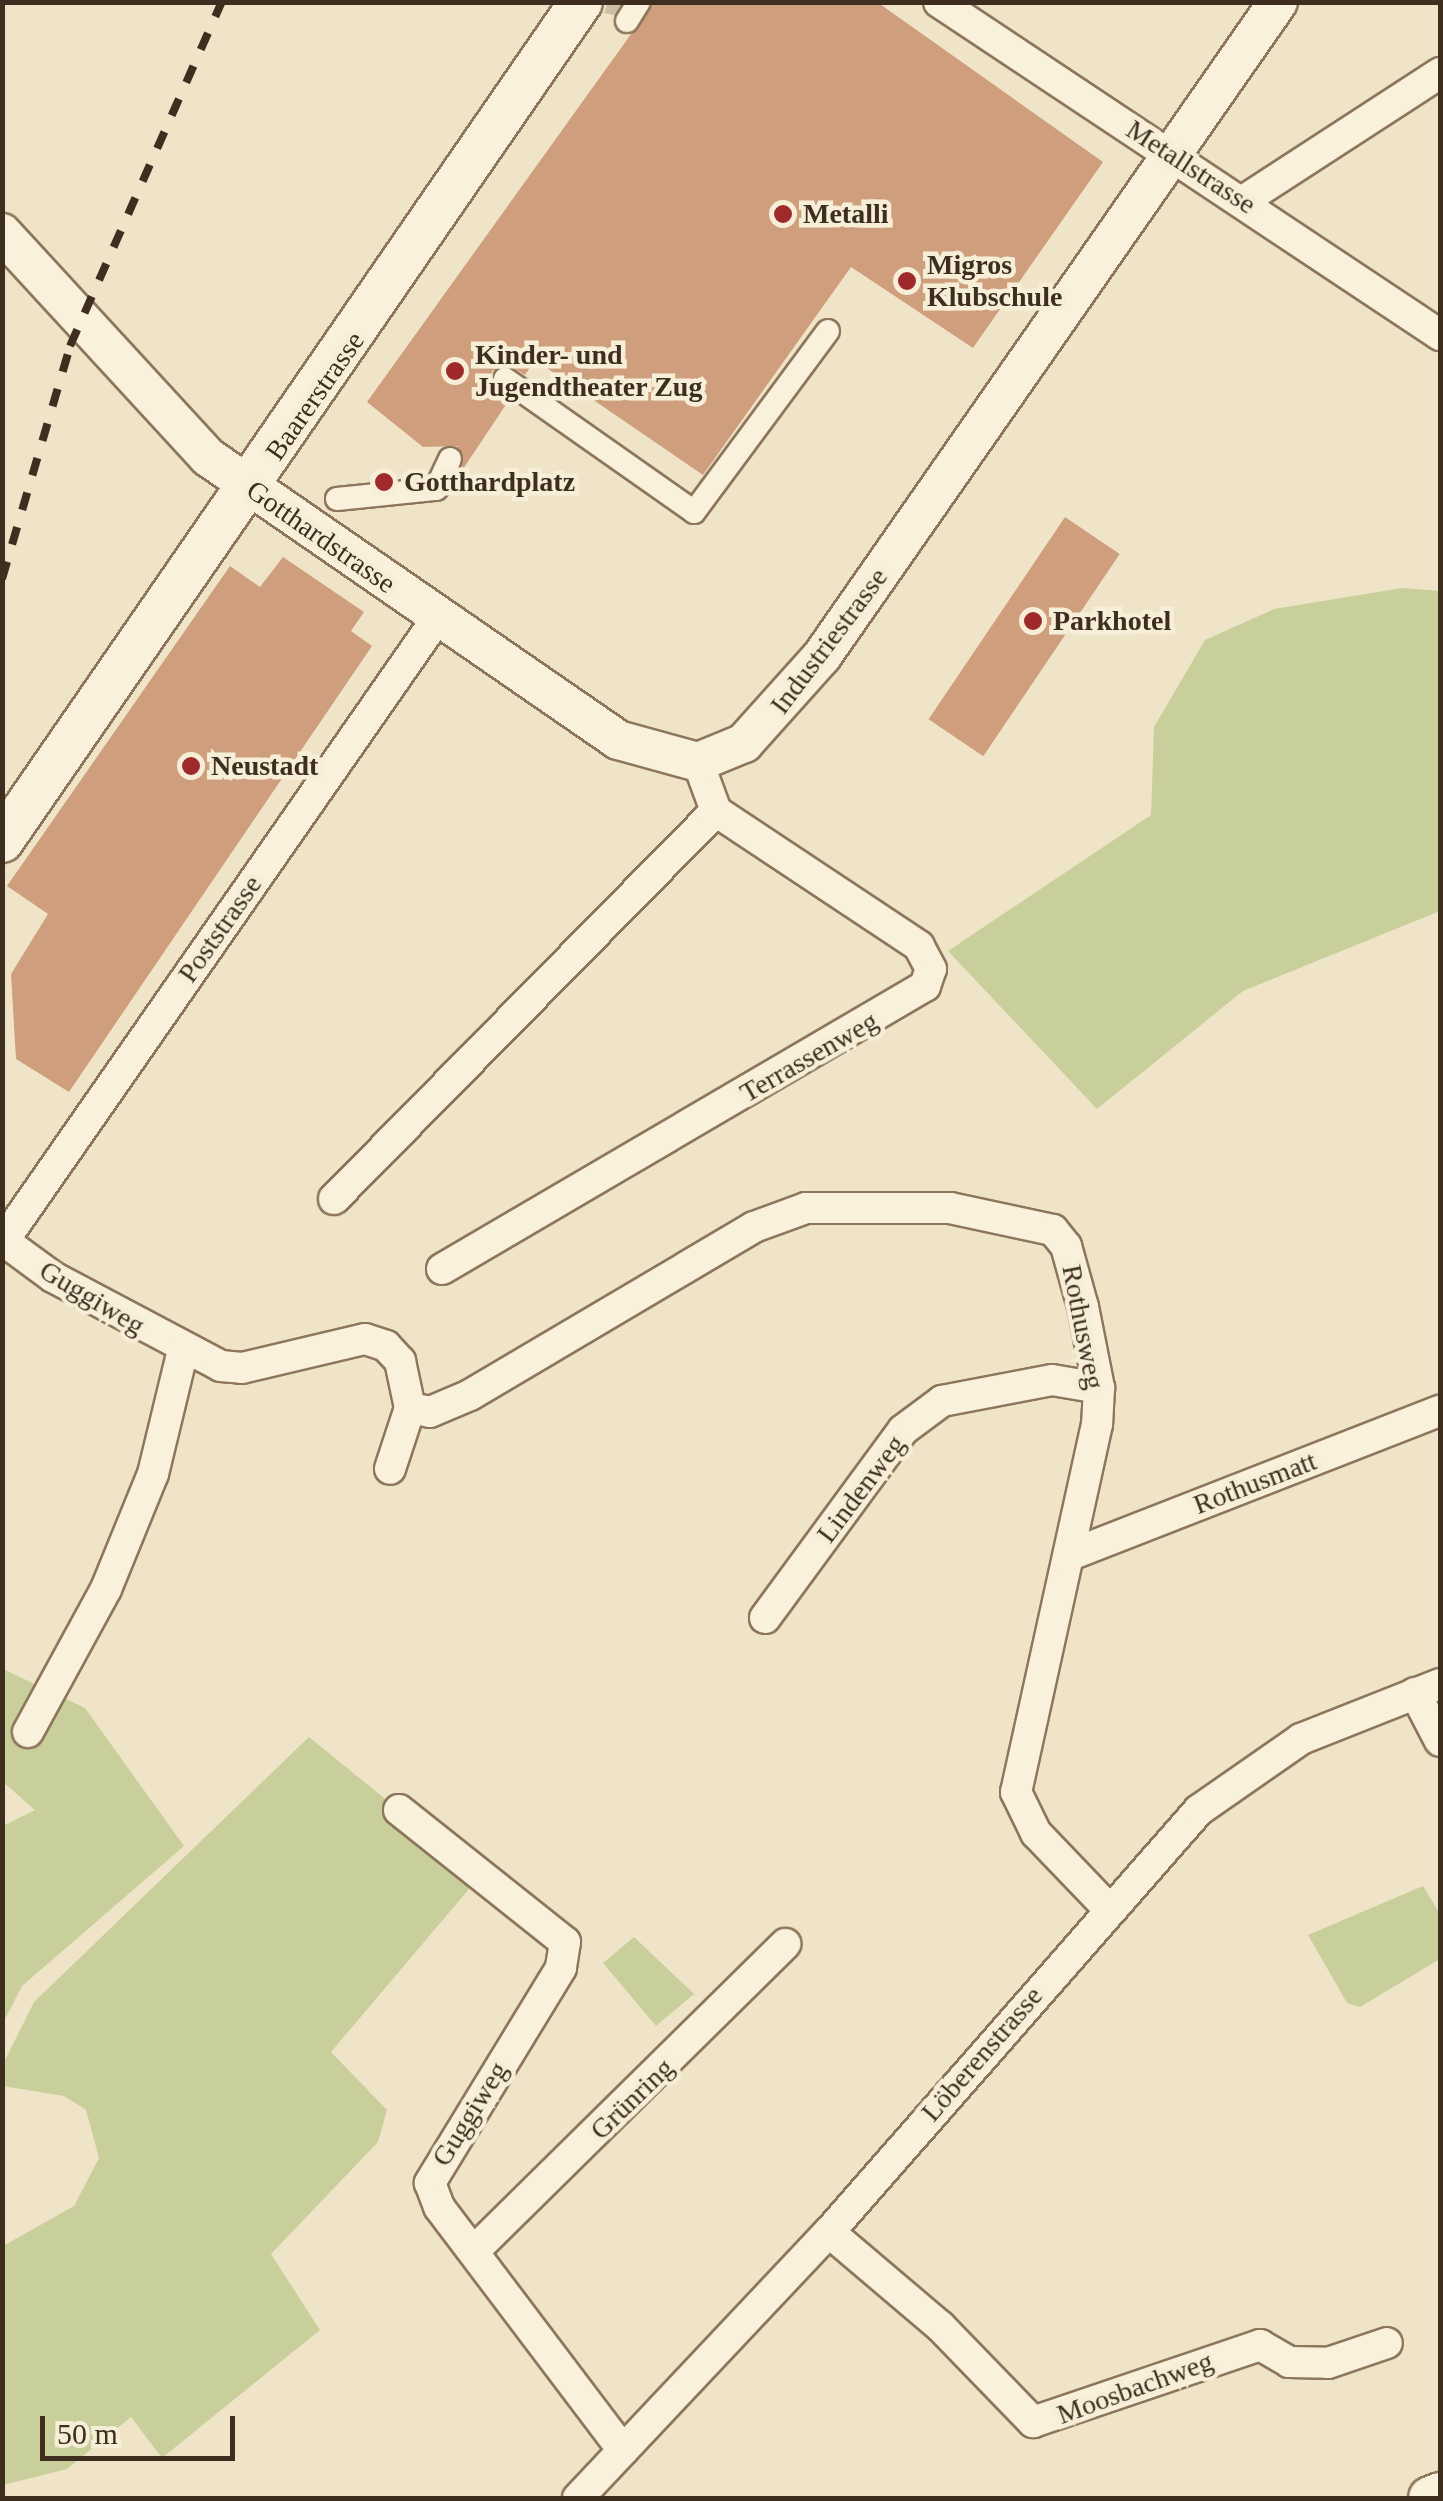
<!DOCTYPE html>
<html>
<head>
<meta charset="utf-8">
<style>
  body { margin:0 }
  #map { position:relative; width:1443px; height:2501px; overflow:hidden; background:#f0e4c8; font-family:Georgia,serif }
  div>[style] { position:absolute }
  .green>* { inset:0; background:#c9cf9b }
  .building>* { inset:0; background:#cf9f7d; transform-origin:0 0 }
  .pedestrian-tunnel>* { height:22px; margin-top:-11px; transform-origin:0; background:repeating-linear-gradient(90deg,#ccc0a6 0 22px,transparent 0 33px) }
  .roads { filter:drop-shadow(2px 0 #8d765c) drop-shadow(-2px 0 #8d765c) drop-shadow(0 2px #8d765c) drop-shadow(0 -2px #8d765c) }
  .pedestrian>* { height:22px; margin:-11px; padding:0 11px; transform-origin:11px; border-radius:11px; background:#faf1dc }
  .minor>* { height:30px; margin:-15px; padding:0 15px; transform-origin:15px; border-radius:15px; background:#faf1dc }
  .tertiary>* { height:38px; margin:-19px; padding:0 19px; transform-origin:19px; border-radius:19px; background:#faf1dc }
  .secondary>* { height:42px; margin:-21px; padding:0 21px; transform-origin:21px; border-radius:21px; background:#faf1dc }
  .rail>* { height:8px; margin-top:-4px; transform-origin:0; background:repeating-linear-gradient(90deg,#3d2e20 0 18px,transparent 0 36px) }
  .dots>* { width:28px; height:28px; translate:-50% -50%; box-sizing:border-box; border:5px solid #f7eed8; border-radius:50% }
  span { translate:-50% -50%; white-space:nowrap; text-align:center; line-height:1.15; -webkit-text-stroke:9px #f7eed8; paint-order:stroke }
  .street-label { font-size:28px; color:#3d2e20 }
  .poi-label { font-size:28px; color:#3d2e20; font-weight:700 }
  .left { translate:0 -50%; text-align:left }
  .frame { position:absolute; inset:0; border:5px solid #3d2e20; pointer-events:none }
  .scale { position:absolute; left:40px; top:2416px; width:195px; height:45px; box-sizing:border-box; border:5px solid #3d2e20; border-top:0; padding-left:12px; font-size:30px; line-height:35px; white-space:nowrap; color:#3d2e20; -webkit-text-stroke:8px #f7eed8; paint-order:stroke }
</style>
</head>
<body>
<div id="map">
  <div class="green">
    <div style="clip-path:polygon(1402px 588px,1440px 591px,1440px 911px,1243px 991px,1097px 1109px,948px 951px,1151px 815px,1154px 727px,1205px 640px,1274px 609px)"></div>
    <div style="clip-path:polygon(3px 1669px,85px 1708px,184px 1846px,22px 1986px,3px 2023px,3px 1826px,35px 1810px,3px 1782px)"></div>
    <div style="clip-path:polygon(309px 1737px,480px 1876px,331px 2052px,387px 2110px,378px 2142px,271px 2254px,320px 2330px,162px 2458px,131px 2417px,67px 2469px,3px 2485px,3px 2246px,74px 2206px,99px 2158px,86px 2110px,64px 2096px,3px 2086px,2px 2066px,34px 2002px)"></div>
    <div style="clip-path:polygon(1423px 1886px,1440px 1914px,1440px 1959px,1360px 2007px,1347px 2003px,1308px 1935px)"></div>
    <div style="clip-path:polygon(634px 1937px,694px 1994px,656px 2026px,603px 1963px)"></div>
  </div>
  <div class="building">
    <div style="clip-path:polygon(654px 2px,877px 2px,1103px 162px,973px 348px,851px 267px,703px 475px,535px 360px,525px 375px,507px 364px,492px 371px,492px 386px,509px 400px,463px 469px,457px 446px,423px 447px,367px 402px)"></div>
    <div style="left:1065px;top:517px;width:66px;height:244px;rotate:34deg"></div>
    <div style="clip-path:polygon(283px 557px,364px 612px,351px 631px,372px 646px,69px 1092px,16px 1059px,11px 974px,48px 914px,7px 886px,230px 566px,260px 587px)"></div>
  </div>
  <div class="pedestrian-tunnel">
    <div style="left:607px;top:2px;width:28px;rotate:15deg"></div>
  </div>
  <div class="roads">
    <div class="pedestrian">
      <div style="left:627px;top:21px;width:22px;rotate:-58deg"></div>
      <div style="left:505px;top:379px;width:231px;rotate:35.1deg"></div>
      <div style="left:694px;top:512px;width:225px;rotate:-53.5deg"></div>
      <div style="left:337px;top:499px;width:100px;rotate:-5.8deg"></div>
      <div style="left:436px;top:489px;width:33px;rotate:-65deg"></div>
    </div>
    <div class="minor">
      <div style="left:939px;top:2px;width:602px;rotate:33.61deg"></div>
      <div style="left:1243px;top:201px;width:235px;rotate:-33deg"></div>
      <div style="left:334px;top:1199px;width:544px;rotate:-45.45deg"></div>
      <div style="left:716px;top:811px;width:52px;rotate:-110.2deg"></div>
      <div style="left:4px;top:1241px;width:61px;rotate:36.3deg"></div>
      <div style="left:53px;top:1277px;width:190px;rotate:27.9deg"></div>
      <div style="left:221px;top:1366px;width:21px;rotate:5deg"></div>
      <div style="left:242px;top:1368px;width:126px;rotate:-13.3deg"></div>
      <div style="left:365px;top:1339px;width:22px;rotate:18deg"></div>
      <div style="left:386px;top:1346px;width:21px;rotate:47deg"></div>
      <div style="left:400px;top:1361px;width:48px;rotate:78deg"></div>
      <div style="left:410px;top:1408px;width:64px;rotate:108.2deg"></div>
      <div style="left:2px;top:1243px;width:763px;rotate:-55.14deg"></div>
      <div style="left:442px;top:1269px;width:560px;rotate:-30.37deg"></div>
      <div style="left:925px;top:986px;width:18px;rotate:-71deg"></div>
      <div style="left:931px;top:969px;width:26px;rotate:-118deg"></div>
      <div style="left:919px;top:946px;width:244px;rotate:-146.4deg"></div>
      <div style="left:410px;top:1408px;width:20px;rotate:11deg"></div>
      <div style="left:430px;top:1412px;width:43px;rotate:-23deg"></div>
      <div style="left:470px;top:1395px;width:330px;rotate:-30.6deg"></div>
      <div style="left:754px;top:1227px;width:55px;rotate:-20.1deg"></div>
      <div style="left:806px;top:1208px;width:144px"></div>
      <div style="left:950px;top:1208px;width:105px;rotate:12.1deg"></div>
      <div style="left:1053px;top:1230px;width:21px;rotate:51deg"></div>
      <div style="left:1066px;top:1246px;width:63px;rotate:74.4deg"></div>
      <div style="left:1083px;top:1307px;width:83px;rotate:78.8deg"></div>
      <div style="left:1099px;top:1388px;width:36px;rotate:93deg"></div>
      <div style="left:1097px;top:1424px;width:377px;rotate:102.4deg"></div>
      <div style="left:1016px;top:1792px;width:46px;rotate:64deg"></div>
      <div style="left:1036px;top:1833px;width:103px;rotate:46.2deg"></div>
      <div style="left:1070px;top:1555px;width:397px;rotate:-21.3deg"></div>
      <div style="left:765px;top:1618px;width:233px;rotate:-53.7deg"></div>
      <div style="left:903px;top:1430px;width:49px;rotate:-36.6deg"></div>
      <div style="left:942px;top:1401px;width:112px;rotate:-10.8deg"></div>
      <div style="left:1052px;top:1380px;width:48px;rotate:9.7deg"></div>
      <div style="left:1415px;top:1693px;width:54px;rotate:62.5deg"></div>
      <div style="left:28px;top:1732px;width:163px;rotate:-61.4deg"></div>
      <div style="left:106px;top:1589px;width:124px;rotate:-67.8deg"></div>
      <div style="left:153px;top:1474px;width:128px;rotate:-76.4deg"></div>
      <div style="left:399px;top:1810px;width:212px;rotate:38.5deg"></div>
      <div style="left:565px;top:1942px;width:26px;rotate:99deg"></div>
      <div style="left:561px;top:1968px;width:252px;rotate:121.4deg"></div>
      <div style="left:430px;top:2183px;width:26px;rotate:69deg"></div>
      <div style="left:439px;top:2207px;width:305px;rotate:52.9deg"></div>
      <div style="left:829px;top:2232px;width:145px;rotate:40.3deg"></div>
      <div style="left:940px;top:2326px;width:134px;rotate:45.9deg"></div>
      <div style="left:1033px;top:2422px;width:240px;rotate:-18.7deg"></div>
      <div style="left:1260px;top:2345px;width:34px;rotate:30deg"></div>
      <div style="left:1289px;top:2362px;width:39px;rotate:1deg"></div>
      <div style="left:1328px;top:2363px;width:62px;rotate:-18.7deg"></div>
      <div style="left:475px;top:2250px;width:436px;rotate:-44.6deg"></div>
      <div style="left:578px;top:2498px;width:366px;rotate:-46.7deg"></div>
      <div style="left:829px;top:2232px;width:561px;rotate:-48.76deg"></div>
      <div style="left:1199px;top:1810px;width:124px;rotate:-34.8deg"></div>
      <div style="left:1301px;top:1739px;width:149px;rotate:-21.6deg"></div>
    </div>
    <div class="tertiary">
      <div style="left:2px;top:233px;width:304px;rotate:47.4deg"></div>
      <div style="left:208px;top:457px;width:498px;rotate:34.6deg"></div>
      <div style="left:618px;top:740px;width:83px;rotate:15.4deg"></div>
      <div style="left:698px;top:762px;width:50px;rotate:-22.4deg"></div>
      <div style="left:744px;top:743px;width:117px;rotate:-48.1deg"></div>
      <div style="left:822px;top:656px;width:797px;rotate:-55.11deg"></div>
    </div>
    <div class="secondary">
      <div style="left:2px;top:841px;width:1019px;rotate:-55.39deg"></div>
      <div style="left:1430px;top:2498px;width:11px;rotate:-22deg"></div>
    </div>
  </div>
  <div class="rail">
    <div style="left:2px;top:579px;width:243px;rotate:-73.7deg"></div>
    <div style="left:70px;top:346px;width:376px;rotate:-66.2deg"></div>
  </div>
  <div class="dots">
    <div style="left:783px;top:214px;background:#9e2a2b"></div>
    <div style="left:907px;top:281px;background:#9e2a2b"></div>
    <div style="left:455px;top:371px;background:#9e2a2b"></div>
    <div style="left:384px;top:482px;background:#9e2a2b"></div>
    <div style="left:1033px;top:621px;background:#9e2a2b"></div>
    <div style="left:191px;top:766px;background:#9e2a2b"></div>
  </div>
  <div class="street-label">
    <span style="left:1191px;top:167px;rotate:33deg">Metallstrasse</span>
    <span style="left:315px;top:396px;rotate:-55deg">Baarerstrasse</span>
    <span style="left:321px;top:537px;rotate:35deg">Gotthardstrasse</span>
    <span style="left:829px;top:641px;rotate:-53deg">Industriestrasse</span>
    <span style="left:220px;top:929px;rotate:-55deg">Poststrasse</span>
    <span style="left:809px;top:1057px;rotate:-30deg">Terrassenweg</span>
    <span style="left:92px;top:1298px;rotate:31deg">Guggiweg</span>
    <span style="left:1083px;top:1327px;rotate:79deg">Rothusweg</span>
    <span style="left:1255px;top:1483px;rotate:-21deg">Rothusmatt</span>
    <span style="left:861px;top:1489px;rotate:-53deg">Lindenweg</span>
    <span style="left:982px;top:2054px;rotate:-49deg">Löberenstrasse</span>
    <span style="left:632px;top:2099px;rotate:-44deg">Grünring</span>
    <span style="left:470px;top:2114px;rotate:-58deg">Guggiweg</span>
    <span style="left:1135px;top:2388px;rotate:-20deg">Moosbachweg</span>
  </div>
  <div class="poi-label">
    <span class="left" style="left:803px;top:214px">Metalli</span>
    <span class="left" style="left:927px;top:281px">Migros<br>Klubschule</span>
    <span class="left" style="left:475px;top:371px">Kinder- und<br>Jugendtheater Zug</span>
    <span class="left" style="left:404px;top:482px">Gotthardplatz</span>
    <span class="left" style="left:1053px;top:621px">Parkhotel</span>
    <span class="left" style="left:211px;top:766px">Neustadt</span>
  </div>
  <div class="frame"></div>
  <div class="scale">50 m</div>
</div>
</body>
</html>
